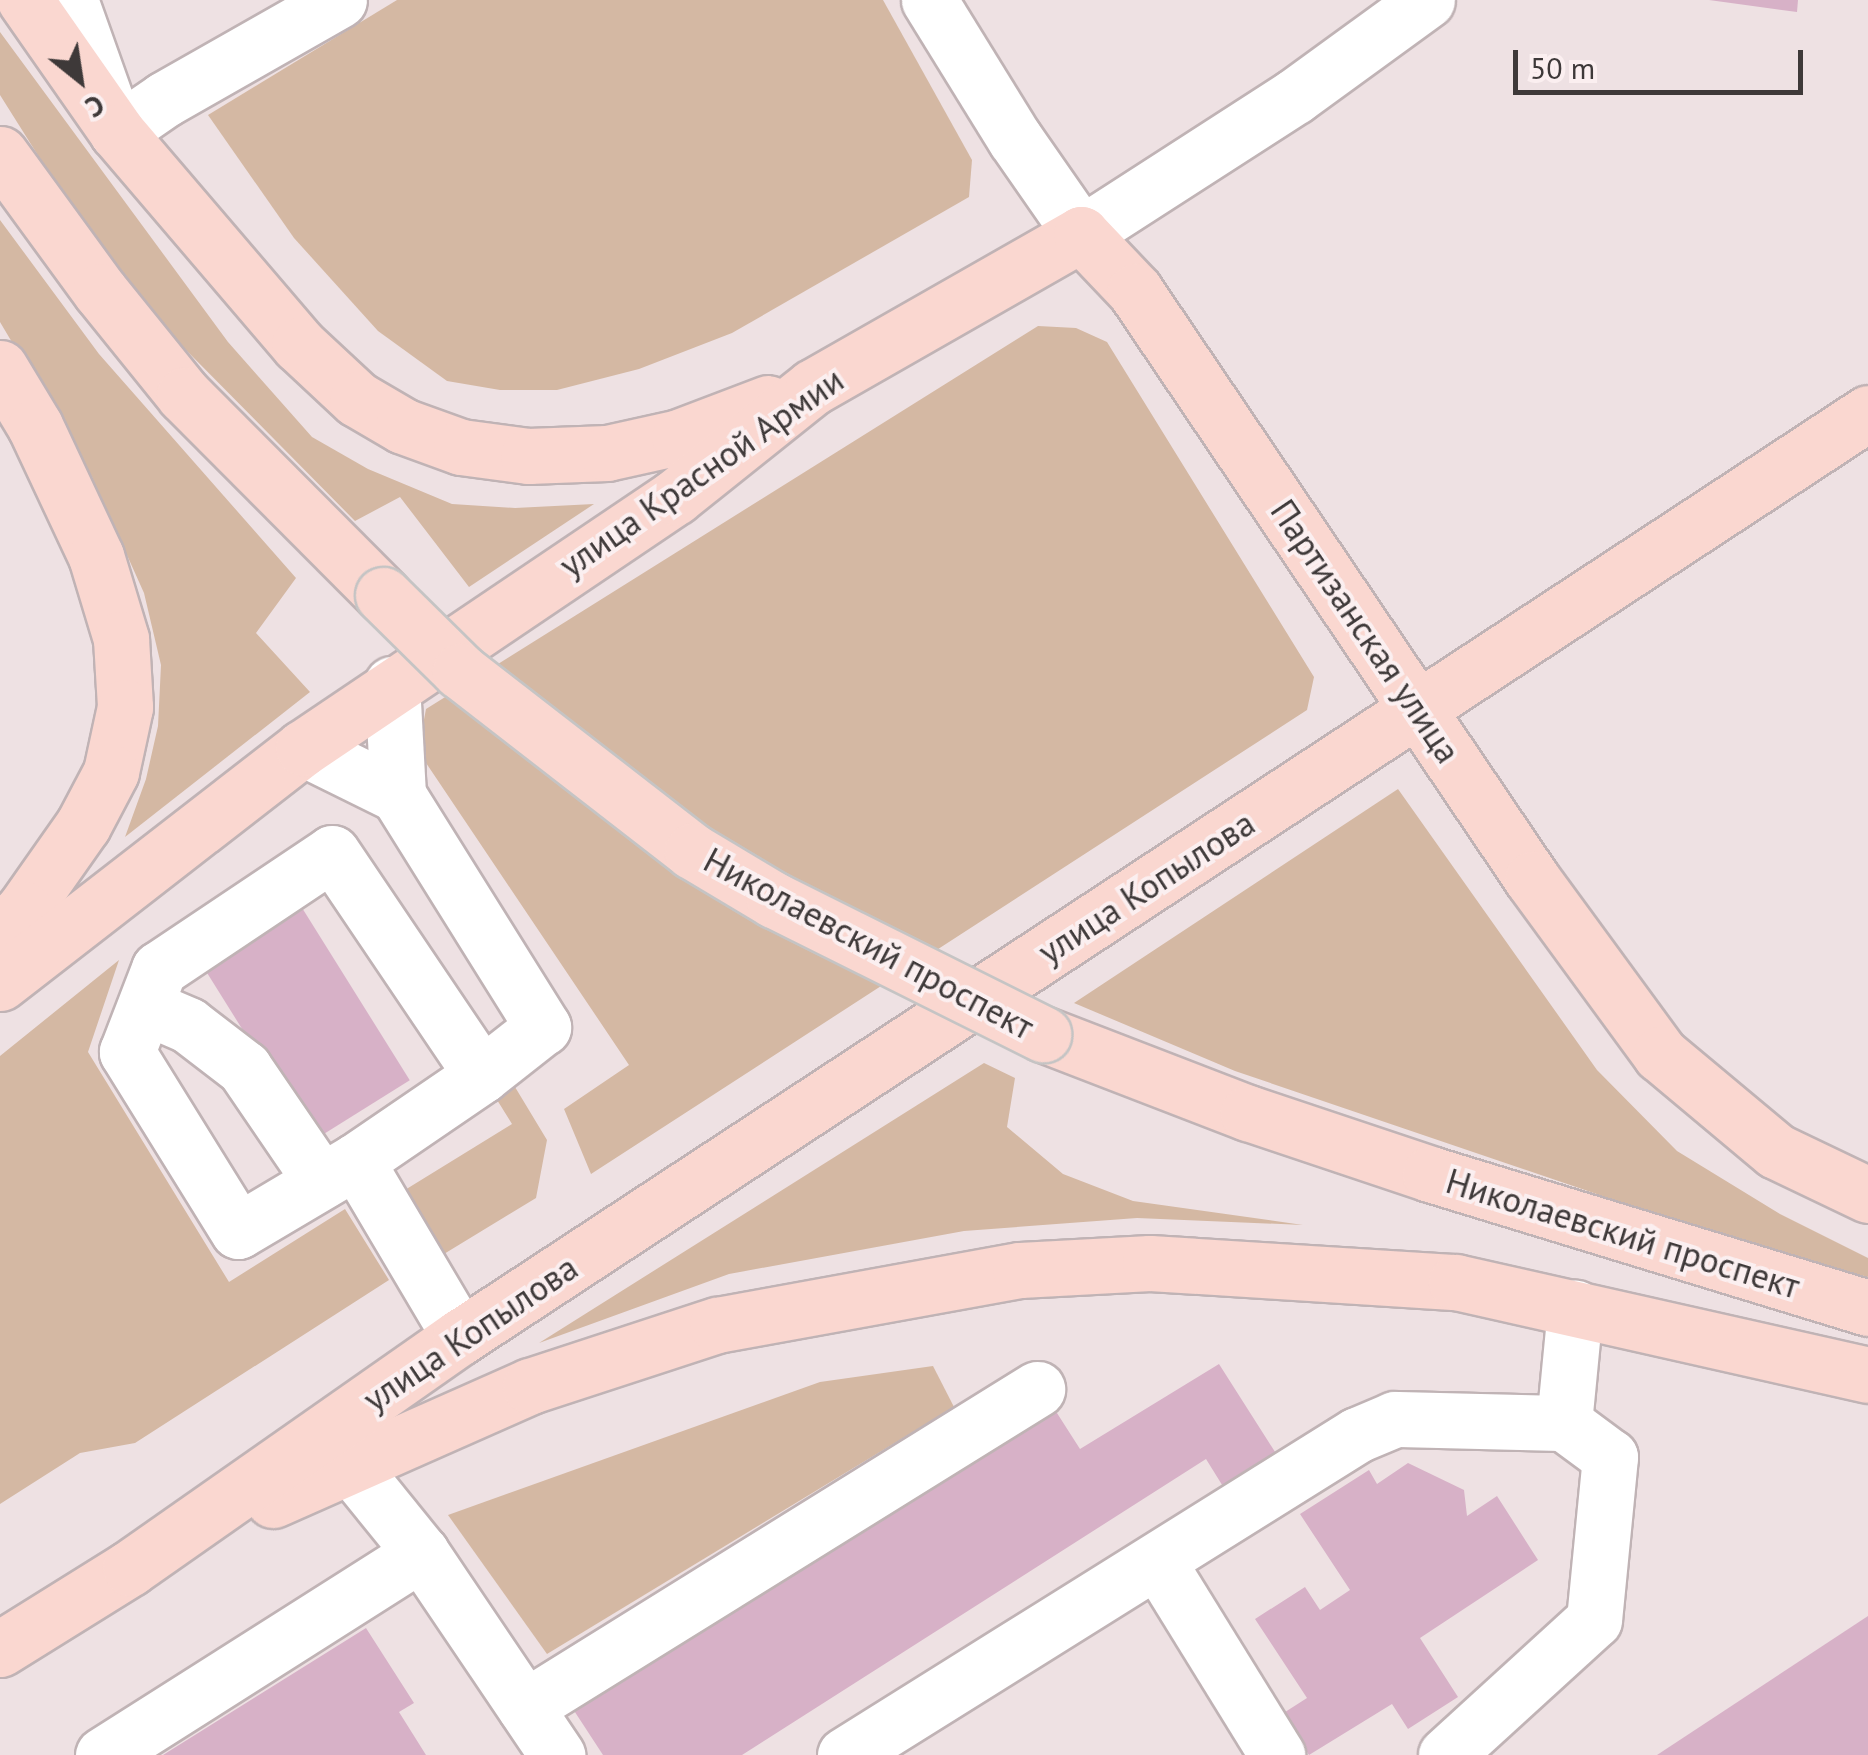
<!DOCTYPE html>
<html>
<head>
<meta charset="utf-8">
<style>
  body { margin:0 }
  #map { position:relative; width:1868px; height:1755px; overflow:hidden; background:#eee1e3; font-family:"PT Sans",sans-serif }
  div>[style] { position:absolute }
  .green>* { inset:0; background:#d4b8a3 }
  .building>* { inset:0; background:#d7b1c7; transform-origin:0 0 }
  .roads { filter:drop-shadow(2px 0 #c0b3b5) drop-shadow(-2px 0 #c0b3b5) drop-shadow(0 2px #c0b3b5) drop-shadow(0 -2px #c0b3b5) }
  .minor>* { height:55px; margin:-27.5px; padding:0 27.5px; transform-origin:27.5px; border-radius:27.5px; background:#fff }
  .major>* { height:55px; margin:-27.5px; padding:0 27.5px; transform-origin:27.5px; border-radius:27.5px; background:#fad7d0 }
  .bridges { filter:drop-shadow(2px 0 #c5c4c4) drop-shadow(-2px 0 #c5c4c4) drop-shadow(0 2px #c5c4c4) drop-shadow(0 -2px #c5c4c4) }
  .major-bridge>* { height:55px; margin:-27.5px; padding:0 27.5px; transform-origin:27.5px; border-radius:27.5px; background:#fad7d0 }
  span { translate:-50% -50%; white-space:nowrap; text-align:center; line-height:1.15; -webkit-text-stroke:8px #fbeff0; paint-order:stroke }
  .street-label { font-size:35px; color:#3e3939 }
  .north { position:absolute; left:30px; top:30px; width:100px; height:100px; -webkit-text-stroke:8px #fbeff0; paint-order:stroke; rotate:150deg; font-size:28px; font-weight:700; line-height:40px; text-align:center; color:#3e3939 }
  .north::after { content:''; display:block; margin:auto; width:35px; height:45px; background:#3e3939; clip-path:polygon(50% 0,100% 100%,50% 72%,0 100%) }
  .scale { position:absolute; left:1513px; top:50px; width:290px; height:45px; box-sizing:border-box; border:5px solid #3e3939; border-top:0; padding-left:12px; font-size:30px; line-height:35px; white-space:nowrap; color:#3e3939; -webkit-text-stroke:8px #fbeff0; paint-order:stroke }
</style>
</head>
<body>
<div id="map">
  <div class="green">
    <div style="clip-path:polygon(397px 0,883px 0,972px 160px,969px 197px,732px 333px,639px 369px,557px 390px,500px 390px,447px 381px,378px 331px,294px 238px,208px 115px)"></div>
    <div style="clip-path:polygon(0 32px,228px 342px,312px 437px,368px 469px,452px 504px,515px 508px,594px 504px,469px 587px,400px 497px,355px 521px,185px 349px,90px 238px,0 95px)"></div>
    <div style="clip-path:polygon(0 220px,99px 354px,296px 578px,256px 633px,310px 692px,125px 837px,146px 779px,158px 726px,161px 665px,144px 593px,92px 477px,0 322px)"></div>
    <div style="clip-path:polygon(1038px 326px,1076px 328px,1107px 342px,1314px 677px,1307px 710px,591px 1174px,564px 1109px,629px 1065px,418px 751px,426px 709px)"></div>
    <div style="clip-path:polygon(1398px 789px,1597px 1070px,1677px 1151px,1780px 1214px,1868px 1258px,1868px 1277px,1758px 1249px,1235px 1071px,1074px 1003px)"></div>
    <div style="clip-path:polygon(119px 960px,88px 1052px,229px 1282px,345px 1209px,389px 1280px,135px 1443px,80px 1453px,0 1504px,0 1056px)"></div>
    <div style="clip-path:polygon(984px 1063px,1015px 1078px,1007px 1127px,1063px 1174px,1133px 1201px,1303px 1225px,1137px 1218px,964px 1231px,729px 1274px,539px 1343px)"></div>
    <div style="clip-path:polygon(489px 1087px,515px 1087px,547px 1140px,536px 1198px,439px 1257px,400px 1193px,512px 1124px)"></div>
    <div style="clip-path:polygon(933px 1366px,954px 1407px,547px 1654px,448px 1515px,820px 1382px)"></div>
  </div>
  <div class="building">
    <div style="clip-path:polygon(1709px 0,1798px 0,1797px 12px)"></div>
    <div style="left:299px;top:903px;width:209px;height:115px;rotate:58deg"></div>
    <div style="clip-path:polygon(1219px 1364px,1277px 1455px,1224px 1488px,1206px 1459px,742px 1755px,603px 1755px,571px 1706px,1048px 1399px,1080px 1449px)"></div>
    <div style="clip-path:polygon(1408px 1463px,1464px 1490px,1467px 1516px,1497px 1496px,1538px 1560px,1420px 1638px,1458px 1697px,1408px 1729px,1392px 1704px,1309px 1755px,1282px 1714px,1307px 1698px,1255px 1619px,1305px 1587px,1320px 1610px,1350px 1590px,1300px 1514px,1369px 1470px,1377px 1484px)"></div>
    <div style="clip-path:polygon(1868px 1616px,1868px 1755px,1657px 1755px)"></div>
    <div style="clip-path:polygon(366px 1628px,414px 1703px,399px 1712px,426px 1755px,163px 1755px)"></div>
  </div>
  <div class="roads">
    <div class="minor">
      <div style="left:70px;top:0;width:140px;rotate:70.4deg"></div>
      <div style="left:117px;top:132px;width:58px;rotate:-34.5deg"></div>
      <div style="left:165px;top:99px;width:200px;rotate:-29.6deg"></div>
      <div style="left:929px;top:0;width:163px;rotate:58.3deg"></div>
      <div style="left:1015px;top:139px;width:116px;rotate:55.2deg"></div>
      <div style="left:1081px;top:234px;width:255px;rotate:-32.8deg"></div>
      <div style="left:1295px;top:96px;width:163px;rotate:-36deg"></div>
      <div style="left:392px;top:684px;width:111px;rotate:86.9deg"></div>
      <div style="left:398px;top:795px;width:274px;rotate:58deg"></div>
      <div style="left:543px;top:1027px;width:78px;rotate:141.8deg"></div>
      <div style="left:482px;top:1075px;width:153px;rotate:145.7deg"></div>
      <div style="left:356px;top:1161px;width:204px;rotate:59.4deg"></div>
      <div style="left:303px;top:748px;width:106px;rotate:26.3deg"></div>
      <div style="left:146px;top:1007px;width:46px;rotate:23.2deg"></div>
      <div style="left:188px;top:1025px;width:71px;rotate:37.5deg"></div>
      <div style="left:244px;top:1068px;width:137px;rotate:55.7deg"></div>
      <div style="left:356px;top:1161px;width:137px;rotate:149.3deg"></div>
      <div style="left:238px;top:1231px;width:211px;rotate:-121.8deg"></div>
      <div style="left:127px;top:1052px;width:89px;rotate:-68.9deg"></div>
      <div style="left:159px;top:969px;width:208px;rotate:-33.8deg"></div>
      <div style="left:332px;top:853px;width:268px;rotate:56deg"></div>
      <div style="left:349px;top:1464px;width:114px;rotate:51deg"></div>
      <div style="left:421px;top:1553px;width:244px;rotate:56deg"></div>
      <div style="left:1158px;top:1562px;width:227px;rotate:58.3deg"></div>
      <div style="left:525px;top:1707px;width:603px;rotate:-31.84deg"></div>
      <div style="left:103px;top:1755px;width:377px;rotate:-32.4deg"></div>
      <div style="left:845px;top:1755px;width:604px;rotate:-32.01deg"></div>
      <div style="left:1357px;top:1435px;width:41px;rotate:-22.8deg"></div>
      <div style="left:1395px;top:1419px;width:169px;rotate:1.4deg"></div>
      <div style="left:1446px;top:1755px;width:200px;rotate:-42.4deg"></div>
      <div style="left:1594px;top:1620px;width:164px;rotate:-84.4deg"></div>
      <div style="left:1610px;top:1457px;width:57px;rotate:-143.5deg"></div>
      <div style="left:1564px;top:1423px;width:116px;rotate:-84.5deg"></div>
    </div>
    <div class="major">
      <div style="left:25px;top:0;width:161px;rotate:55.1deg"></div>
      <div style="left:117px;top:132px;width:280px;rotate:49.5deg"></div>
      <div style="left:299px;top:345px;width:79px;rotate:43deg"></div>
      <div style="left:357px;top:399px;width:53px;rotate:30.4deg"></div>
      <div style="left:403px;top:426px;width:62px;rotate:19.9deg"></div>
      <div style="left:461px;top:447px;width:68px;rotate:7.7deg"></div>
      <div style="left:528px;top:456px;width:79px;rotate:-2.2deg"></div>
      <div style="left:607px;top:453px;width:74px;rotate:-12.5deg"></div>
      <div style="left:679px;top:437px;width:95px;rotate:-20.9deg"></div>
      <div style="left:0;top:154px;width:170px;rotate:53.9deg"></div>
      <div style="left:100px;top:291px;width:134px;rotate:51.1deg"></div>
      <div style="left:184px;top:395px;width:282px;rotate:45.1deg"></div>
      <div style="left:0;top:368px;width:68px;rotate:58.9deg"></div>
      <div style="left:35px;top:426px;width:144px;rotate:64.9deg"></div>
      <div style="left:96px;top:556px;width:87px;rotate:73.2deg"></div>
      <div style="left:121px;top:639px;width:68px;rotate:86.6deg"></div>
      <div style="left:125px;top:707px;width:66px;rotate:102.2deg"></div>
      <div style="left:111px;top:772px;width:60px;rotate:117.8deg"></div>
      <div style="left:83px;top:825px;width:103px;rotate:125.1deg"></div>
      <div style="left:24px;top:909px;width:35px;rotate:133deg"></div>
      <div style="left:0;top:983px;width:383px;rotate:-37.8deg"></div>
      <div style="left:303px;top:748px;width:449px;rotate:-34deg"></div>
      <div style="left:675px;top:497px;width:176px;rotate:-38.6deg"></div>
      <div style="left:813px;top:387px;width:309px;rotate:-29.7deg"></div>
      <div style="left:1081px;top:234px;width:79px;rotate:46.5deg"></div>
      <div style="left:1135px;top:291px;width:709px;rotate:55.97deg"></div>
      <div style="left:1532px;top:879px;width:217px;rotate:53.8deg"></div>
      <div style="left:1660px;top:1054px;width:151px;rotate:39.9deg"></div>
      <div style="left:1776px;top:1151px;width:102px;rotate:25.6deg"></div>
      <div style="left:1043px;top:1034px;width:220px;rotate:21.1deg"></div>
      <div style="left:1248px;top:1113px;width:192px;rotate:18.5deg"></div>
      <div style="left:1430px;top:1174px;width:458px;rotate:17deg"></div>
      <div style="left:273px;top:1500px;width:281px;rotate:-23.9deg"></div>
      <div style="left:530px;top:1386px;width:197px;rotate:-18.1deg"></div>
      <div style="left:717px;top:1325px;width:308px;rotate:-10.3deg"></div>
      <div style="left:1020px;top:1270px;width:130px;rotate:-3.1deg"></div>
      <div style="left:1150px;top:1263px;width:307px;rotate:3.6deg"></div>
      <div style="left:1456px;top:1282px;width:422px;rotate:12.7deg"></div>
      <div style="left:0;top:1649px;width:153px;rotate:-31.9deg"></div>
      <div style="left:130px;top:1568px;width:403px;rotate:-35deg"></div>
      <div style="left:460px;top:1337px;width:1684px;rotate:-33.27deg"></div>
    </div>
  </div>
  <div class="bridges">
    <div class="major-bridge">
      <div style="left:383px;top:595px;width:108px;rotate:44.6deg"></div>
      <div style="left:460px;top:671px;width:294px;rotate:37.8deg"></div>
      <div style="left:692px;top:851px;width:96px;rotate:30.9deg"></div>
      <div style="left:774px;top:900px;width:301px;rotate:26.5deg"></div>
    </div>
  </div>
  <div class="street-label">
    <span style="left:701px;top:472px;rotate:-35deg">улица Красной Армии</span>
    <span style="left:1366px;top:631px;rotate:56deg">Партизанская улица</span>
    <span style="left:1146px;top:887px;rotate:-33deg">улица Копылова</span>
    <span style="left:869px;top:943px;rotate:28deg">Николаевский проспект</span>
    <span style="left:1623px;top:1233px;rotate:17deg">Николаевский проспект</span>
    <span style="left:470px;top:1333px;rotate:-34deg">улица Копылова</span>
  </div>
  <div class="north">С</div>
  <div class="scale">50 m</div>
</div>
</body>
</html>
